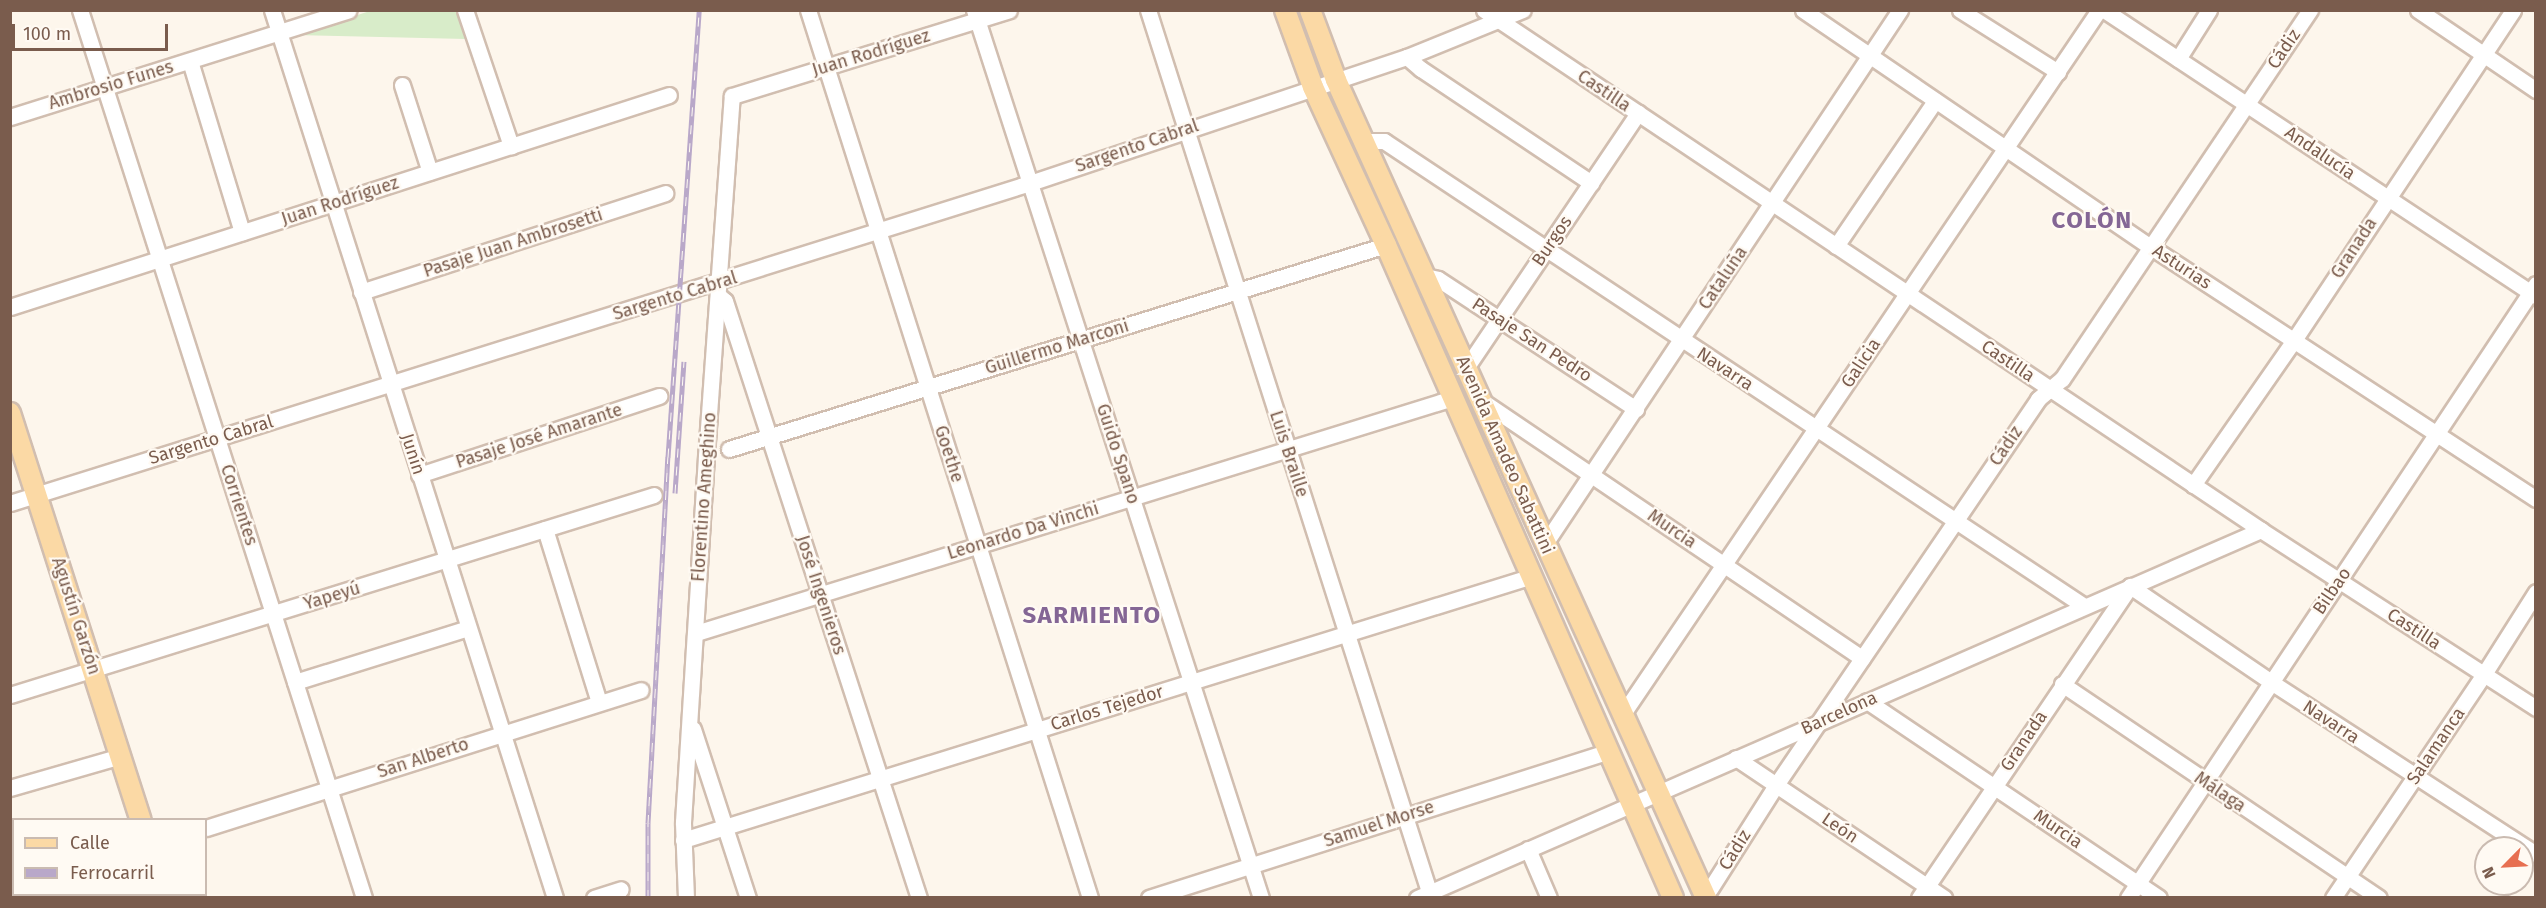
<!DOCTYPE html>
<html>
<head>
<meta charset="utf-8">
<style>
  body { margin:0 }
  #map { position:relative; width:2546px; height:908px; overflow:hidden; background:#fdf6ec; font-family:"Fira Sans",sans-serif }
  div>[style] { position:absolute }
  .green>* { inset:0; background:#d8ecc9 }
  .roads { filter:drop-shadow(2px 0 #d1beb0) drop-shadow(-2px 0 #d1beb0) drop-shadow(0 2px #d1beb0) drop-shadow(0 -2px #d1beb0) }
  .minor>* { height:15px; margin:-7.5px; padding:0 7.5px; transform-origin:7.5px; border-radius:7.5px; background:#fff }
  .major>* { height:20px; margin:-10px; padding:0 10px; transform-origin:10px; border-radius:10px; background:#fbd9a5 }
  .rail>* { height:5px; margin-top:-2.5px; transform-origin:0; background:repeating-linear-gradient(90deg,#fffaf3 0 9px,#b9a8c9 0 18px); box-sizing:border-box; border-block:2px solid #b9a8c9 }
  span { translate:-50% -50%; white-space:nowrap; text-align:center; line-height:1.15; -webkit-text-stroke:4.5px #fffaf3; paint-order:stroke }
  .street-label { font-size:18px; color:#7a5c4d }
  .district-label { font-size:24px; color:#846695; font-weight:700; letter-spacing:1.5px }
  .frame { position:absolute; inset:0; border:12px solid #7a5c4d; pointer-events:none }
  .legend { position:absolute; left:12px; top:818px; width:195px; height:78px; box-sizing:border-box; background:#fffaf3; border:2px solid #cabbb1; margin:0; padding:8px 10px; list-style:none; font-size:18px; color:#7a5c4d }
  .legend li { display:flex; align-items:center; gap:12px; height:30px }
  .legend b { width:30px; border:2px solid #cabbb1 }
  .north { position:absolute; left:2474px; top:836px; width:60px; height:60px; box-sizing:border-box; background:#fffaf3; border:2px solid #cabbb1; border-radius:50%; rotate:246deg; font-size:16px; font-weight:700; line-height:24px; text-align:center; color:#7a5c4d }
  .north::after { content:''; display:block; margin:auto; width:21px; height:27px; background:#e76f51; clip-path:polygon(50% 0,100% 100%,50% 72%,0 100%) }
  .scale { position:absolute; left:12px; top:24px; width:156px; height:27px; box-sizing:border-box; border:3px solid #7a5c4d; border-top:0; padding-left:8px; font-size:18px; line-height:21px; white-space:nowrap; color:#7a5c4d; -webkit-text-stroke:4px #fffaf3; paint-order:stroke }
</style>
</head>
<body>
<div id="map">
  <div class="green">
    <div style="clip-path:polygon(458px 10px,466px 39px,295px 35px,370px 11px)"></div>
  </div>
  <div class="roads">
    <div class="minor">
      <div style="left:80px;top:10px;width:932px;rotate:72.26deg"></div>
      <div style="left:272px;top:10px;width:932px;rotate:72.32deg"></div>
      <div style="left:465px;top:10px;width:144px;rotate:71.3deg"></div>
      <div style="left:808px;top:10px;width:932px;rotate:72.38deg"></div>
      <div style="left:974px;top:10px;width:933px;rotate:72.09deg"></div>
      <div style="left:1148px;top:10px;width:932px;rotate:72.32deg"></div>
      <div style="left:1484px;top:10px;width:935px;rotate:33.79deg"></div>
      <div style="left:2261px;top:530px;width:328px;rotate:32.9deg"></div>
      <div style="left:1803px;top:10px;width:421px;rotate:34.3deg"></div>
      <div style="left:2151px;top:247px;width:460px;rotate:33.2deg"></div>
      <div style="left:1960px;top:10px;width:116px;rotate:32.3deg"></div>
      <div style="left:2104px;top:10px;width:518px;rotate:33.51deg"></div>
      <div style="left:2418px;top:10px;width:143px;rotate:34.1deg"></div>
      <div style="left:1407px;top:57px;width:18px;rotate:41deg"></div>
      <div style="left:1421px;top:69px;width:205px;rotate:33.8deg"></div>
      <div style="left:2178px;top:59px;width:58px;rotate:-57.7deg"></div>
      <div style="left:190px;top:61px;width:179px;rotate:73.1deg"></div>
      <div style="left:402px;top:85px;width:91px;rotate:72.2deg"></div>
      <div style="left:10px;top:117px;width:355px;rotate:-17.5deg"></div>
      <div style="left:1364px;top:141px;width:20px"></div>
      <div style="left:1384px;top:141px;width:840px;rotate:33.6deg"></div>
      <div style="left:1836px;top:246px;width:176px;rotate:-55.7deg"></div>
      <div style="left:1425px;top:276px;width:13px;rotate:13deg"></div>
      <div style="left:1438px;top:279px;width:237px;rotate:33.3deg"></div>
      <div style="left:361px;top:292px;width:320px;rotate:-18deg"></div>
      <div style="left:718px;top:295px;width:9px;rotate:41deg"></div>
      <div style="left:725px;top:301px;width:628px;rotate:72deg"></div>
      <div style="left:10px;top:307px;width:692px;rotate:-17.83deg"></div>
      <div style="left:1466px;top:368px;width:308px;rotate:-56deg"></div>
      <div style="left:1482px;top:401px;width:459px;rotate:34.1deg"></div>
      <div style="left:729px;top:449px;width:688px;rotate:-17.25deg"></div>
      <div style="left:419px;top:475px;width:253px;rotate:-18.2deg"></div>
      <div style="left:2193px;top:485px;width:177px;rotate:-55.1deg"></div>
      <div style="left:2294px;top:340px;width:396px;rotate:-56.4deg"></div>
      <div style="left:10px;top:503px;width:1069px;rotate:-17.42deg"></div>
      <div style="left:1030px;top:183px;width:397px;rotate:-18.5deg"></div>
      <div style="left:1407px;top:57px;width:125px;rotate:-22.1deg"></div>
      <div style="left:545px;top:529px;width:181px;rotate:72.7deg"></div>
      <div style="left:1544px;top:545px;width:643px;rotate:-56.36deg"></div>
      <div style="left:696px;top:633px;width:793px;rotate:-17.25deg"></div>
      <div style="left:295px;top:682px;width:181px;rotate:-17.3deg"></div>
      <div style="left:2062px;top:684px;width:382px;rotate:34deg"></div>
      <div style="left:10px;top:695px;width:674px;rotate:-17.25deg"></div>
      <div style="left:1867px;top:701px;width:352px;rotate:34deg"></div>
      <div style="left:1622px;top:715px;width:851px;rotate:-55.92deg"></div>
      <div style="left:693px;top:729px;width:178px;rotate:72deg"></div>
      <div style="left:1736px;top:758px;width:251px;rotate:33.9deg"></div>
      <div style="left:10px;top:788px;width:116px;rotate:-16.1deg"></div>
      <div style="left:206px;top:828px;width:456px;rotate:-17.6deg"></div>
      <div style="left:683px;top:840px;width:889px;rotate:-17.27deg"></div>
      <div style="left:1528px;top:849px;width:53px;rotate:66.8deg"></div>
      <div style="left:10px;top:889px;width:4px;rotate:-14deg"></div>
      <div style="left:1710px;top:889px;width:123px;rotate:-57.6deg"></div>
      <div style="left:1776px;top:785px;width:467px;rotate:-55.8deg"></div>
      <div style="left:2038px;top:399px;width:31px;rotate:-40deg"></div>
      <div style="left:2062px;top:379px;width:445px;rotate:-56.1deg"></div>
      <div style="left:594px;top:898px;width:28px;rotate:-18deg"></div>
      <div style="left:686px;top:898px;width:76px;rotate:-92.3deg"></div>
      <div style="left:683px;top:822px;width:367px;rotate:-86.4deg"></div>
      <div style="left:706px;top:456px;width:361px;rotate:-85.9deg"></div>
      <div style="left:732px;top:96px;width:290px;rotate:-17.2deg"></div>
      <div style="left:1149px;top:898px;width:483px;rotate:-17.7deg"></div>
      <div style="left:1417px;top:898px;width:921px;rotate:-23.56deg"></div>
      <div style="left:1919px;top:898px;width:377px;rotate:-55.9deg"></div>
      <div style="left:2130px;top:586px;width:171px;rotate:34.2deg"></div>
      <div style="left:2271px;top:682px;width:316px;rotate:33deg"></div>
      <div style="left:2128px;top:898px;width:737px;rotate:-56.4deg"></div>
      <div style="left:2333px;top:898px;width:270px;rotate:-56deg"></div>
      <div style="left:2484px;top:674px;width:97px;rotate:-57.6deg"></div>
    </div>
    <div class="major">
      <div style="left:1285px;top:10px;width:82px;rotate:70deg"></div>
      <div style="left:1313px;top:87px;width:174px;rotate:65.2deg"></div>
      <div style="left:1386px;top:245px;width:713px;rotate:66.27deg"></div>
      <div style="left:1310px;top:10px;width:75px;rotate:69.6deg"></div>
      <div style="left:1336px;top:80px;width:898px;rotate:65.66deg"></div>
      <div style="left:10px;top:413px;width:428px;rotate:72.2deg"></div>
      <div style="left:165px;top:894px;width:4px;rotate:76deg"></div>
    </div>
  </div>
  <div class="rail">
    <div style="left:675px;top:493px;width:132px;rotate:-86.1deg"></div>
    <div style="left:648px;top:898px;width:75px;rotate:-90deg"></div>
    <div style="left:648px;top:823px;width:367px;rotate:-86.9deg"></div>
    <div style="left:668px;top:457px;width:448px;rotate:-86deg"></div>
  </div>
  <div class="street-label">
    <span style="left:2284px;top:49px;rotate:-56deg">Cádiz</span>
    <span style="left:871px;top:53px;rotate:-17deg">Juan Rodríguez</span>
    <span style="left:111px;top:85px;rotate:-17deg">Ambrosio Funes</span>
    <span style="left:1604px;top:91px;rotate:34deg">Castilla</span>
    <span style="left:1137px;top:146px;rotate:-19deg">Sargento Cabral</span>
    <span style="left:2320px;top:153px;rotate:34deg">Andalucía</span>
    <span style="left:340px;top:201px;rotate:-18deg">Juan Rodríguez</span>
    <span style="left:1552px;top:241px;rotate:-56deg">Burgos</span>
    <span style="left:513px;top:243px;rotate:-18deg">Pasaje Juan Ambrosetti</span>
    <span style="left:2354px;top:248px;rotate:-57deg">Granada</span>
    <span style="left:2182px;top:267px;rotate:33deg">Asturias</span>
    <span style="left:1723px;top:278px;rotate:-56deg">Cataluña</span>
    <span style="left:675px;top:296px;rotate:-17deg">Sargento Cabral</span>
    <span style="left:1532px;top:340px;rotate:33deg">Pasaje San Pedro</span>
    <span style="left:1057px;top:347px;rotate:-17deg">Guillermo Marconi</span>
    <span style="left:2008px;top:361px;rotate:34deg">Castilla</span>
    <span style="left:1861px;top:363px;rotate:-56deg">Galicia</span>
    <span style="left:1725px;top:369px;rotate:33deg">Navarra</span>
    <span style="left:539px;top:436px;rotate:-18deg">Pasaje José Amarante</span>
    <span style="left:211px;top:440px;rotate:-17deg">Sargento Cabral</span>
    <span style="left:2006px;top:446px;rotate:-56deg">Cádiz</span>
    <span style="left:413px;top:454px;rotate:72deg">Junín</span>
    <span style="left:949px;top:454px;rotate:72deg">Goethe</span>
    <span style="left:1118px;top:454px;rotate:72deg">Guido Spano</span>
    <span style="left:1289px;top:454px;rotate:72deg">Luis Braille</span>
    <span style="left:1505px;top:455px;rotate:66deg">Avenida Amadeo Sabattini</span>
    <span style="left:704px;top:497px;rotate:-86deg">Florentino Ameghino</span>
    <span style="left:239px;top:505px;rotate:72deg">Corrientes</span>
    <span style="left:1672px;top:529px;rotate:34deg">Murcia</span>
    <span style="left:1023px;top:531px;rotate:-17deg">Leonardo Da Vinchi</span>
    <span style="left:2332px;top:591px;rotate:-56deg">Bilbao</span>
    <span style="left:821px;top:595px;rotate:72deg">José Ingenieros</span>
    <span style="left:332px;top:596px;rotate:-17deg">Yapeyú</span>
    <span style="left:76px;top:616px;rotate:72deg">Agustín Garzón</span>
    <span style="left:2414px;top:629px;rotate:33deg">Castilla</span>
    <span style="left:1107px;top:708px;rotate:-17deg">Carlos Tejedor</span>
    <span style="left:1839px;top:713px;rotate:-24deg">Barcelona</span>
    <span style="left:2331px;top:722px;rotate:33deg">Navarra</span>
    <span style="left:2024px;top:741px;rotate:-56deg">Granada</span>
    <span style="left:2436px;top:746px;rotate:-56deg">Salamanca</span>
    <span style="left:423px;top:758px;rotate:-18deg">San Alberto</span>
    <span style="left:2220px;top:792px;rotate:34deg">Málaga</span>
    <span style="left:1379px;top:824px;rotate:-18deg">Samuel Morse</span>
    <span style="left:1840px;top:828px;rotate:34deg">León</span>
    <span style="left:2058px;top:829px;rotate:34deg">Murcia</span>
    <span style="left:1735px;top:850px;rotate:-58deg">Cádiz</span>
  </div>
  <div class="district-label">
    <span style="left:2092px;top:221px">COLÓN</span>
    <span style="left:1092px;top:616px">SARMIENTO</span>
  </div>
  <div class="frame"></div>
  <ul class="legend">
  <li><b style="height:8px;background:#fbd9a5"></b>Calle</li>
  <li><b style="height:8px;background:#b9a8c9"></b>Ferrocarril</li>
  </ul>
  <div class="north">N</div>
  <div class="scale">100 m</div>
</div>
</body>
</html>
